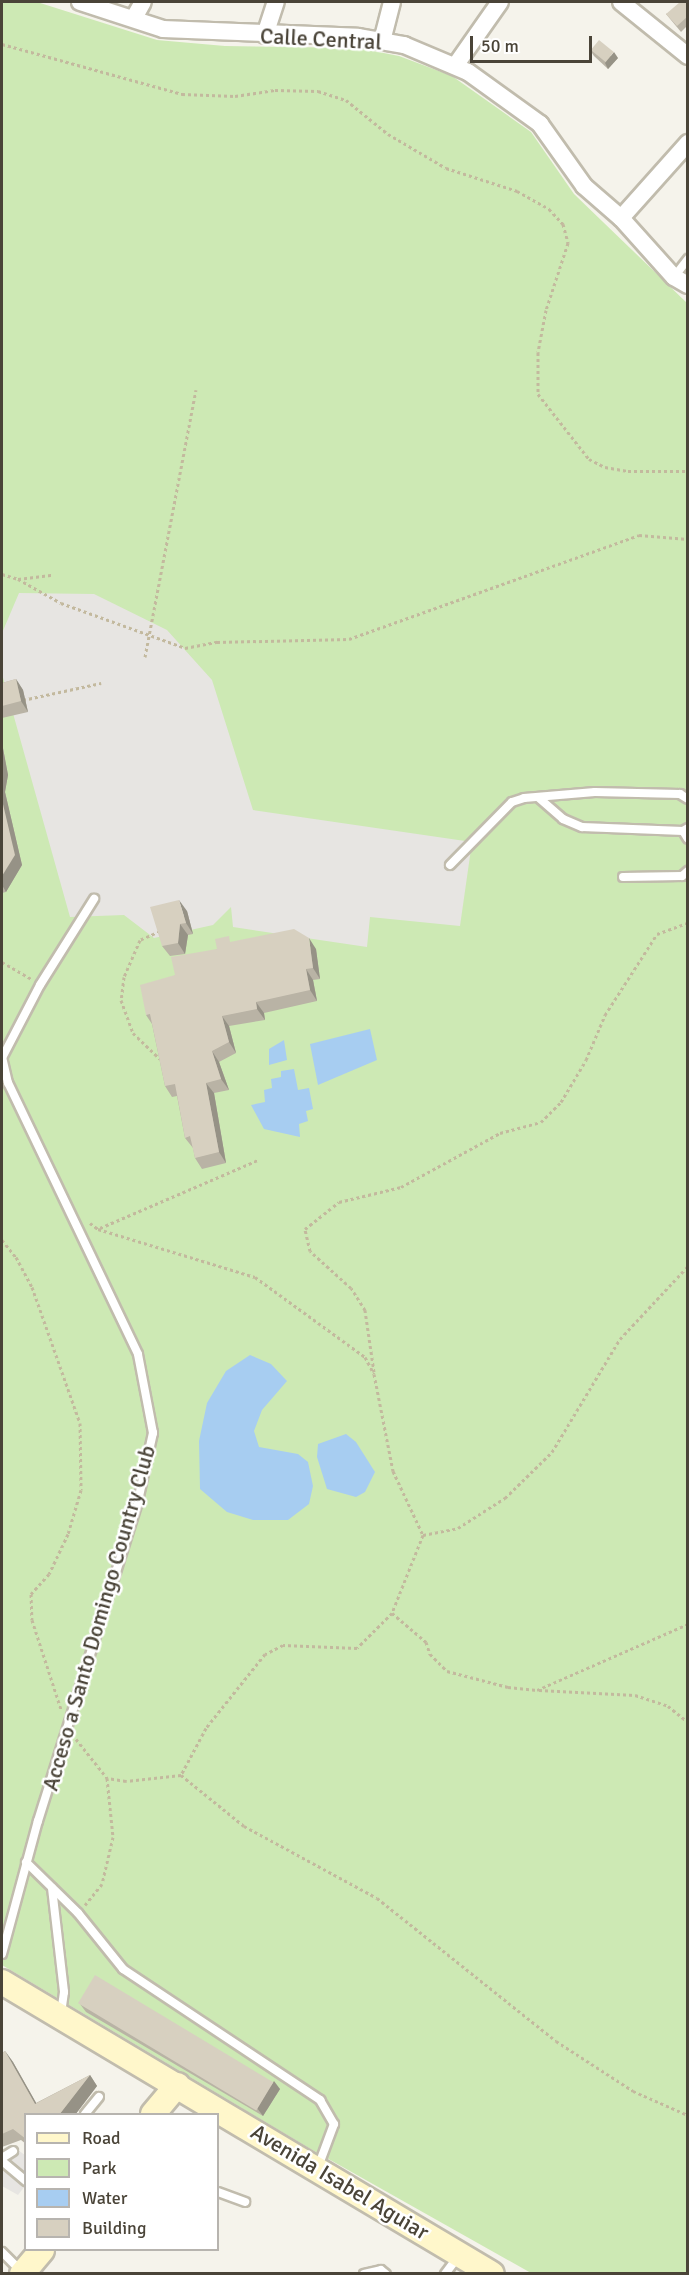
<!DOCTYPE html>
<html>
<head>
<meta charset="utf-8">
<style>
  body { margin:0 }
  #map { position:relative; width:689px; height:2275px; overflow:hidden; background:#f5f3eb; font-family:Signika,sans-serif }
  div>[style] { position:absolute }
  .green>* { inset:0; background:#cde9b4 }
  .parking>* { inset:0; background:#e7e5e2 }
  .water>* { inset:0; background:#a7cdf1 }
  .path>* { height:3px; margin-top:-1.5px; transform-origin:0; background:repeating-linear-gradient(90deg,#c3b99e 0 3px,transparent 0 6px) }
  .roads { filter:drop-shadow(2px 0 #c1bcad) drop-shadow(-2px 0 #c1bcad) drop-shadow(0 2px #c1bcad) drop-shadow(0 -2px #c1bcad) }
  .lane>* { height:8px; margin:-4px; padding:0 4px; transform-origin:4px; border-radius:4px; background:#fff }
  .street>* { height:16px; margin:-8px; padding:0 8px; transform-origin:8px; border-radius:8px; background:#fff }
  .secondary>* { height:24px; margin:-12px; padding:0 12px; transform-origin:12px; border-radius:12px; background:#fff7cb }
  .wall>* { inset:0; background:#b9b3a5 }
  .shaded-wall>* { inset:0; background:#969286 }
  .building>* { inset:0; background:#d7d0c0; transform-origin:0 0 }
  span { translate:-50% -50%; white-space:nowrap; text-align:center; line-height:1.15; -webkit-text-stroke:5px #fff; paint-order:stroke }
  .street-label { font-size:22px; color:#4a4438 }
  .frame { position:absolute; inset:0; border:3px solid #4a4438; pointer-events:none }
  .legend { position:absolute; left:24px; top:2113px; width:195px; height:138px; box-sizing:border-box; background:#fff; border:2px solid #b7b4af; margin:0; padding:8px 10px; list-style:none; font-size:18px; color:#4a4438 }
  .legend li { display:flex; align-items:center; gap:12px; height:30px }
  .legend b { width:30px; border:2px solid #b7b4af }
  .scale { position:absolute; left:470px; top:36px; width:122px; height:27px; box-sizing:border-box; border:3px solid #4a4438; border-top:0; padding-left:8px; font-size:18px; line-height:21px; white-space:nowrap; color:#4a4438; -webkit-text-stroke:4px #fff; paint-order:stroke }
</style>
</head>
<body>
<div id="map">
  <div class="green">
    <div style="clip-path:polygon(2px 2px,37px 2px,157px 40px,225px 46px,358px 48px,399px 56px,452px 76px,531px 132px,574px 194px,687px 303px,687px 2273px,531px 2273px,309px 2148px,2px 1965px)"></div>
  </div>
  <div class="parking">
    <div style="clip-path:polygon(19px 593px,94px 594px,167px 630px,212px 680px,253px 810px,472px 842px,460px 926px,370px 917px,367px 947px,233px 927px,231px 907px,213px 925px,154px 938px,124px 915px,70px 917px,2px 674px,2px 633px)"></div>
    <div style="clip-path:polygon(15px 2148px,25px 2155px,25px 2186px,18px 2195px,2px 2186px,2px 2154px)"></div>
  </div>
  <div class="water">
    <div style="clip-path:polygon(370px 1029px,377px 1060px,318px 1085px,310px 1044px)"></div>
    <div style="clip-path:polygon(284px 1040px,287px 1060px,269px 1065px,269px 1049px)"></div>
    <div style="clip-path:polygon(294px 1069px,298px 1090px,309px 1088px,313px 1109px,306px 1111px,308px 1121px,299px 1124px,300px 1137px,264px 1129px,251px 1105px,265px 1102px,264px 1090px,272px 1088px,271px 1079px,281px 1077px,281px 1071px)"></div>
    <div style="clip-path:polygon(250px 1355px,271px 1364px,287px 1381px,262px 1410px,254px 1431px,259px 1447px,298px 1454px,308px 1462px,313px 1486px,309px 1504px,288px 1520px,253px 1520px,227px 1512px,200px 1489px,199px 1441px,207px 1403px,226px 1371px)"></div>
    <div style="clip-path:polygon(346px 1434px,356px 1442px,375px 1472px,365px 1492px,356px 1497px,327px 1489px,317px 1457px,318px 1444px)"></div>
  </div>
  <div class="path">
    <div style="left:2px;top:44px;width:187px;rotate:15.5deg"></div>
    <div style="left:182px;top:94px;width:53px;rotate:2.2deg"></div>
    <div style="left:235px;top:96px;width:40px;rotate:-8.5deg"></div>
    <div style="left:275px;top:90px;width:43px;rotate:1.3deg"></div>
    <div style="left:318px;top:91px;width:29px;rotate:18deg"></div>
    <div style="left:346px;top:100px;width:54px;rotate:39deg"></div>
    <div style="left:388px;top:134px;width:67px;rotate:30.4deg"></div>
    <div style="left:446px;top:168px;width:75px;rotate:17.9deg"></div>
    <div style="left:517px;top:191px;width:37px;rotate:29deg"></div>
    <div style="left:549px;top:209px;width:21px;rotate:47deg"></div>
    <div style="left:563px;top:224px;width:20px;rotate:75deg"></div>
    <div style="left:568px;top:243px;width:71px;rotate:108.2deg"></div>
    <div style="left:546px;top:310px;width:43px;rotate:100.8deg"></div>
    <div style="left:538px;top:352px;width:42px;rotate:90deg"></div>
    <div style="left:538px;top:394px;width:83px;rotate:51.9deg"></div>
    <div style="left:589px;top:459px;width:18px;rotate:27deg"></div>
    <div style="left:605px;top:467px;width:23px;rotate:10deg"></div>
    <div style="left:628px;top:471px;width:60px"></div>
    <div style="left:2px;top:574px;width:17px;rotate:17deg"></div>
    <div style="left:18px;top:579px;width:35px;rotate:-7deg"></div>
    <div style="left:18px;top:579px;width:49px;rotate:29.2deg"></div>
    <div style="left:61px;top:603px;width:132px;rotate:19.9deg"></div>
    <div style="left:185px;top:648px;width:33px;rotate:-11deg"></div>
    <div style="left:217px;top:642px;width:132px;rotate:-1.3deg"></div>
    <div style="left:349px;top:639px;width:308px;rotate:-19.7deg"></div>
    <div style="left:639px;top:535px;width:49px;rotate:4.7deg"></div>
    <div style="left:145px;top:657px;width:272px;rotate:-79.2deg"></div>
    <div style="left:23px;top:700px;width:80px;rotate:-12.3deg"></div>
    <div style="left:160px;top:931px;width:22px;rotate:156deg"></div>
    <div style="left:140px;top:940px;width:40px;rotate:113.4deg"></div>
    <div style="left:124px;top:977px;width:23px;rotate:97deg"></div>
    <div style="left:121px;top:1000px;width:35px;rotate:70deg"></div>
    <div style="left:133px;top:1033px;width:37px;rotate:44deg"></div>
    <div style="left:2px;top:962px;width:34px;rotate:30deg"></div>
    <div style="left:90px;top:1223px;width:10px;rotate:37deg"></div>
    <div style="left:98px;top:1229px;width:164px;rotate:17deg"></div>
    <div style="left:255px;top:1277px;width:136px;rotate:36deg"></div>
    <div style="left:365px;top:1357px;width:19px;rotate:62deg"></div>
    <div style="left:374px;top:1374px;width:99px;rotate:78.9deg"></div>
    <div style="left:393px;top:1471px;width:71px;rotate:64.9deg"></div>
    <div style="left:423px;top:1535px;width:84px;rotate:111.7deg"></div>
    <div style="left:392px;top:1613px;width:49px;rotate:135deg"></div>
    <div style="left:357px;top:1648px;width:74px;rotate:-177.7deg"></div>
    <div style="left:283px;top:1645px;width:20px;rotate:153deg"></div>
    <div style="left:265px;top:1654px;width:95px;rotate:128.6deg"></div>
    <div style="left:206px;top:1728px;width:53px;rotate:118deg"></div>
    <div style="left:181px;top:1775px;width:55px;rotate:173.8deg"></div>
    <div style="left:126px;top:1781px;width:19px;rotate:-171deg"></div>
    <div style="left:100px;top:1228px;width:172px;rotate:-23.3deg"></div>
    <div style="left:2px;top:1240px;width:22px;rotate:51deg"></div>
    <div style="left:16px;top:1257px;width:34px;rotate:62deg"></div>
    <div style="left:32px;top:1287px;width:144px;rotate:70.6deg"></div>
    <div style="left:80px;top:1423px;width:67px;rotate:89.1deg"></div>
    <div style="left:81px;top:1490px;width:46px;rotate:106.5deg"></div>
    <div style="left:68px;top:1534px;width:44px;rotate:115.4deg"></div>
    <div style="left:49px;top:1574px;width:27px;rotate:132deg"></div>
    <div style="left:31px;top:1594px;width:26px;rotate:88deg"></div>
    <div style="left:32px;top:1620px;width:94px;rotate:72deg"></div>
    <div style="left:374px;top:1372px;width:63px;rotate:-98.3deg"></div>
    <div style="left:365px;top:1310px;width:26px;rotate:-122deg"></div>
    <div style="left:351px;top:1288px;width:55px;rotate:-137.9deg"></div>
    <div style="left:310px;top:1251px;width:23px;rotate:-103deg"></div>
    <div style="left:305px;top:1229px;width:43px;rotate:-38.5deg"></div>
    <div style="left:339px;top:1202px;width:64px;rotate:-13.6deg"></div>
    <div style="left:401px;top:1187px;width:113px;rotate:-28.6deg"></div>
    <div style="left:500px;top:1133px;width:42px;rotate:-15deg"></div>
    <div style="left:541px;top:1122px;width:28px;rotate:-45deg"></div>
    <div style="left:561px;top:1102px;width:49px;rotate:-59.2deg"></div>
    <div style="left:586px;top:1060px;width:49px;rotate:-67.1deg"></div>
    <div style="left:605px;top:1015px;width:96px;rotate:-57.3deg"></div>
    <div style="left:657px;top:934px;width:33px;rotate:-20deg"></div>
    <div style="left:423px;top:1535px;width:36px;rotate:-11deg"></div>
    <div style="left:458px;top:1528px;width:56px;rotate:-32.6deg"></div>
    <div style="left:505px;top:1498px;width:66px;rotate:-44.4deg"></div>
    <div style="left:552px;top:1452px;width:132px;rotate:-59deg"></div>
    <div style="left:620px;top:1339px;width:100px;rotate:-47deg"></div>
    <div style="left:392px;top:1613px;width:45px;rotate:40.5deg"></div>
    <div style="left:426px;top:1642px;width:13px;rotate:72deg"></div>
    <div style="left:430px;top:1654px;width:24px;rotate:45deg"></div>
    <div style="left:447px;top:1671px;width:63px;rotate:14.7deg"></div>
    <div style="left:508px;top:1687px;width:29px;rotate:6deg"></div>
    <div style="left:537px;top:1690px;width:165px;rotate:-23.6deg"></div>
    <div style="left:539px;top:1690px;width:96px;rotate:3deg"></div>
    <div style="left:635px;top:1695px;width:35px;rotate:18deg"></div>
    <div style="left:668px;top:1706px;width:26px;rotate:39deg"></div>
    <div style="left:76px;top:1739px;width:50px;rotate:51.5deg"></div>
    <div style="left:107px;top:1778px;width:59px;rotate:84.2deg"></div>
    <div style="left:113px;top:1837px;width:48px;rotate:103.2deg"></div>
    <div style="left:102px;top:1884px;width:27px;rotate:129deg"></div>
    <div style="left:181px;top:1775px;width:81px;rotate:39deg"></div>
    <div style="left:244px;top:1826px;width:151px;rotate:28.4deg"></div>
    <div style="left:377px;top:1898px;width:229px;rotate:38.6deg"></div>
    <div style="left:556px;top:2041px;width:92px;rotate:33deg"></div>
    <div style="left:633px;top:2091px;width:60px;rotate:23.6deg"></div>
  </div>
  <div class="roads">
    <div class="lane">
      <div style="left:674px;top:277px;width:23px;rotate:-52deg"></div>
      <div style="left:539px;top:798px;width:32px;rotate:41deg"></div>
      <div style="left:563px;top:819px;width:21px;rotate:23deg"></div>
      <div style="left:582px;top:827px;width:101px;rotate:2.3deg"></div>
      <div style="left:683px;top:831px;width:6px;rotate:-31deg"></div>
      <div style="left:683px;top:831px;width:9px;rotate:58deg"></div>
      <div style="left:450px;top:865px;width:88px;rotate:-45.5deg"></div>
      <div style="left:512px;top:802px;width:13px;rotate:-18deg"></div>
      <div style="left:524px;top:798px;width:71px;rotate:-4.8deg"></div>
      <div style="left:595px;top:792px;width:85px;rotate:1.3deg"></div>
      <div style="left:680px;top:794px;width:9px;rotate:32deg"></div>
      <div style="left:623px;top:877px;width:59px;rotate:-1deg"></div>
      <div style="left:682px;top:876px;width:8px;rotate:-40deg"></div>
      <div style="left:26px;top:1862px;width:73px;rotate:44.4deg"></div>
      <div style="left:78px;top:1913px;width:72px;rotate:51.2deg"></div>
      <div style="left:123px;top:1969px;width:237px;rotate:33.6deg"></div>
      <div style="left:320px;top:2100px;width:28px;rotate:60deg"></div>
      <div style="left:334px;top:2124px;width:46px;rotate:110.4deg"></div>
      <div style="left:52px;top:1888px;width:105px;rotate:83.4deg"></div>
      <div style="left:64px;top:1992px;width:21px;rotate:98deg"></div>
      <div style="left:2px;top:1954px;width:138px;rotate:-74.9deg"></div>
      <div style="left:38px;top:1821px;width:335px;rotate:-72.6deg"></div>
      <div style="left:138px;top:1501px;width:70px;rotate:-77.6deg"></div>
      <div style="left:153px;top:1433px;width:80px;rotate:-100.8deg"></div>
      <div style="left:138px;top:1354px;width:301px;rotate:-115.6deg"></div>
      <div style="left:8px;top:1083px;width:26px;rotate:-103deg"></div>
      <div style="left:2px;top:1058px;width:82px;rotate:-62.5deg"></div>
      <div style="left:40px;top:985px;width:102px;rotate:-57.9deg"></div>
      <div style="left:85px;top:2114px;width:22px;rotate:-51deg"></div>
      <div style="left:2px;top:2158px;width:13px;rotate:-32deg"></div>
      <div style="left:2px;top:2161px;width:31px;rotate:40deg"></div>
      <div style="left:218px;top:2192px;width:29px;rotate:20deg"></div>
      <div style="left:2px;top:2252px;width:27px;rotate:45deg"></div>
      <div style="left:364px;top:2274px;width:17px;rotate:-13deg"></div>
      <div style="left:381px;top:2270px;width:6px;rotate:39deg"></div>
      <div style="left:445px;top:2274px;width:21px;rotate:-53deg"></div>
    </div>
    <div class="street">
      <div style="left:80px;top:2px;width:87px;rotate:18deg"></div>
      <div style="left:163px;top:29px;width:195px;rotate:2.3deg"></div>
      <div style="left:358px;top:37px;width:47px;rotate:9.9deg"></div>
      <div style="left:404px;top:45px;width:69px;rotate:22.9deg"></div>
      <div style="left:468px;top:72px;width:89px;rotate:35.8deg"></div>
      <div style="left:540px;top:124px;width:76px;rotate:54.6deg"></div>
      <div style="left:584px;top:186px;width:49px;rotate:40.9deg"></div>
      <div style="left:621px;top:218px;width:79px;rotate:48.1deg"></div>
      <div style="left:674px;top:277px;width:16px;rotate:30deg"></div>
      <div style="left:621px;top:2px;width:86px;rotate:38.9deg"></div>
      <div style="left:134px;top:18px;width:18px;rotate:-61deg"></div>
      <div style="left:265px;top:35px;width:35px;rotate:-72deg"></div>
      <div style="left:382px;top:41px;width:40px;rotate:-75.6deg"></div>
      <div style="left:455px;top:66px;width:78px;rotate:-54.9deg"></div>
      <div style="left:621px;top:218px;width:101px;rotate:-48.2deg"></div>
    </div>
    <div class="secondary">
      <div style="left:2px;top:1982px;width:570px;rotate:30.79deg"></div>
      <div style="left:153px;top:2114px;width:38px;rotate:-50deg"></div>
      <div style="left:22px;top:2274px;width:31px;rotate:-50deg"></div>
    </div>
  </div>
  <div class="wall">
    <div style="clip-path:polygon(687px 2px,687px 26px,681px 32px,666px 14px)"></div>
    <div style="clip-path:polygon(590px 50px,618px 58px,608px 69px,594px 56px)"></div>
    <div style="clip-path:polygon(16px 679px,23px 690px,28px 712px,2px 718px,2px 683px)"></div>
    <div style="clip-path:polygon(2px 743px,8px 775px,5px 792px,22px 865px,6px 892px,2px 893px)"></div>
    <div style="clip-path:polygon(187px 911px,193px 934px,188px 935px,185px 954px,170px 956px,162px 946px)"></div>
    <div style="clip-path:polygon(233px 942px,316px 949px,320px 979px,313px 980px,317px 1001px,264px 1013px,265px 1020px,229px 1026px,236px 1053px,219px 1062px,229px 1090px,214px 1093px,226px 1163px,202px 1169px,195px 1158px,193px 1148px,185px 1138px,177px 1096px,172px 1097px,165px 1086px,152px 1024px,146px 1015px,175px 975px,217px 949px)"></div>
    <div style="clip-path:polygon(80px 2004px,280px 2089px,263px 2116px,86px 2012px)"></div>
    <div style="clip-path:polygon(5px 2051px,13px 2062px,36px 2103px,90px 2075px,97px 2086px,75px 2115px,26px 2115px,26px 2144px,21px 2140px,2px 2147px,2px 2053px)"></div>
  </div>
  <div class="shaded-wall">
    <div style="clip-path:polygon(614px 52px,618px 58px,608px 69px,605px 63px)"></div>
    <div style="clip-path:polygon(16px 679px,23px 690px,28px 712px,21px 701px)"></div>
    <div style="clip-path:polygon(2px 743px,8px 775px,5px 792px,22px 865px,6px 892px,2px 885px)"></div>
    <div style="clip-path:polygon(179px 900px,187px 911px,193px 934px,186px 923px)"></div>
    <div style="clip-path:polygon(180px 924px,188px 935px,185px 954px,178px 943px)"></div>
    <div style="clip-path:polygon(309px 938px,316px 949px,320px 979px,313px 968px)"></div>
    <div style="clip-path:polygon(306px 969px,313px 980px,317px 1001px,310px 990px)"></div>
    <div style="clip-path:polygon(256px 1002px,264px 1013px,265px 1020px,257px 1009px)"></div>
    <div style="clip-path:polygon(222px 1016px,229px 1026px,236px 1053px,229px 1042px)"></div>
    <div style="clip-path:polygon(212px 1051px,219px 1062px,229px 1090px,221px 1079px)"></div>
    <div style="clip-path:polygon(206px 1083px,214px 1093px,226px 1163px,219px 1152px)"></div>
    <div style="clip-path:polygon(5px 2051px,13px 2062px,43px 2115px,35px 2104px)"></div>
    <div style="clip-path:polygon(90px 2075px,97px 2086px,75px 2115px,59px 2115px)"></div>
    <div style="clip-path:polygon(274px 2081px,280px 2089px,263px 2116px,257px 2108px)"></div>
  </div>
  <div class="building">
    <div style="clip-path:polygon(680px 2px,687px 2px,687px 17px,677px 26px,666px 14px)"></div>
    <div style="left:599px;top:40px;width:19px;height:13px;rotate:39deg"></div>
    <div style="clip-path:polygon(16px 679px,21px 701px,2px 706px,2px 683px)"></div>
    <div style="clip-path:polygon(2px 800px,15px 855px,2px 876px)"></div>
    <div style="clip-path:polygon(179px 900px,186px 923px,180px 924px,178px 943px,162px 946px,150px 907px)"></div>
    <div style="clip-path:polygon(294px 929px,309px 938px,313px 968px,306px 969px,310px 990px,256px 1002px,257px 1009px,222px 1016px,229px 1042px,212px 1051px,221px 1079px,206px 1083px,219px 1152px,195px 1158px,190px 1136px,185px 1138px,175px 1084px,165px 1086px,150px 1014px,146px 1015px,140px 985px,175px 975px,171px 957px,217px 949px,215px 939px,229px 936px,230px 942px)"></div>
    <div style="left:95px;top:1975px;width:208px;height:33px;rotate:31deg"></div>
    <div style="clip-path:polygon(5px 2051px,35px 2104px,90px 2075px,59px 2115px,26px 2115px,26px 2139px,13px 2129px,2px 2134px,2px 2053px)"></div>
  </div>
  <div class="street-label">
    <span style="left:321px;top:39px;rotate:3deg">Calle Central</span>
    <span style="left:99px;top:1618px;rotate:-74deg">Acceso a Santo Domingo Country Club</span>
    <span style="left:340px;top:2182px;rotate:31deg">Avenida Isabel Aguiar</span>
  </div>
  <div class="frame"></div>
  <ul class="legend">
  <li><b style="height:8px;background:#fff7cb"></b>Road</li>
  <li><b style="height:16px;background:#cde9b4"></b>Park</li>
  <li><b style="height:16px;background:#a7cdf1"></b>Water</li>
  <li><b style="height:16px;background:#d7d0c0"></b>Building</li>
  </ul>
  <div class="scale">50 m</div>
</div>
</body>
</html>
